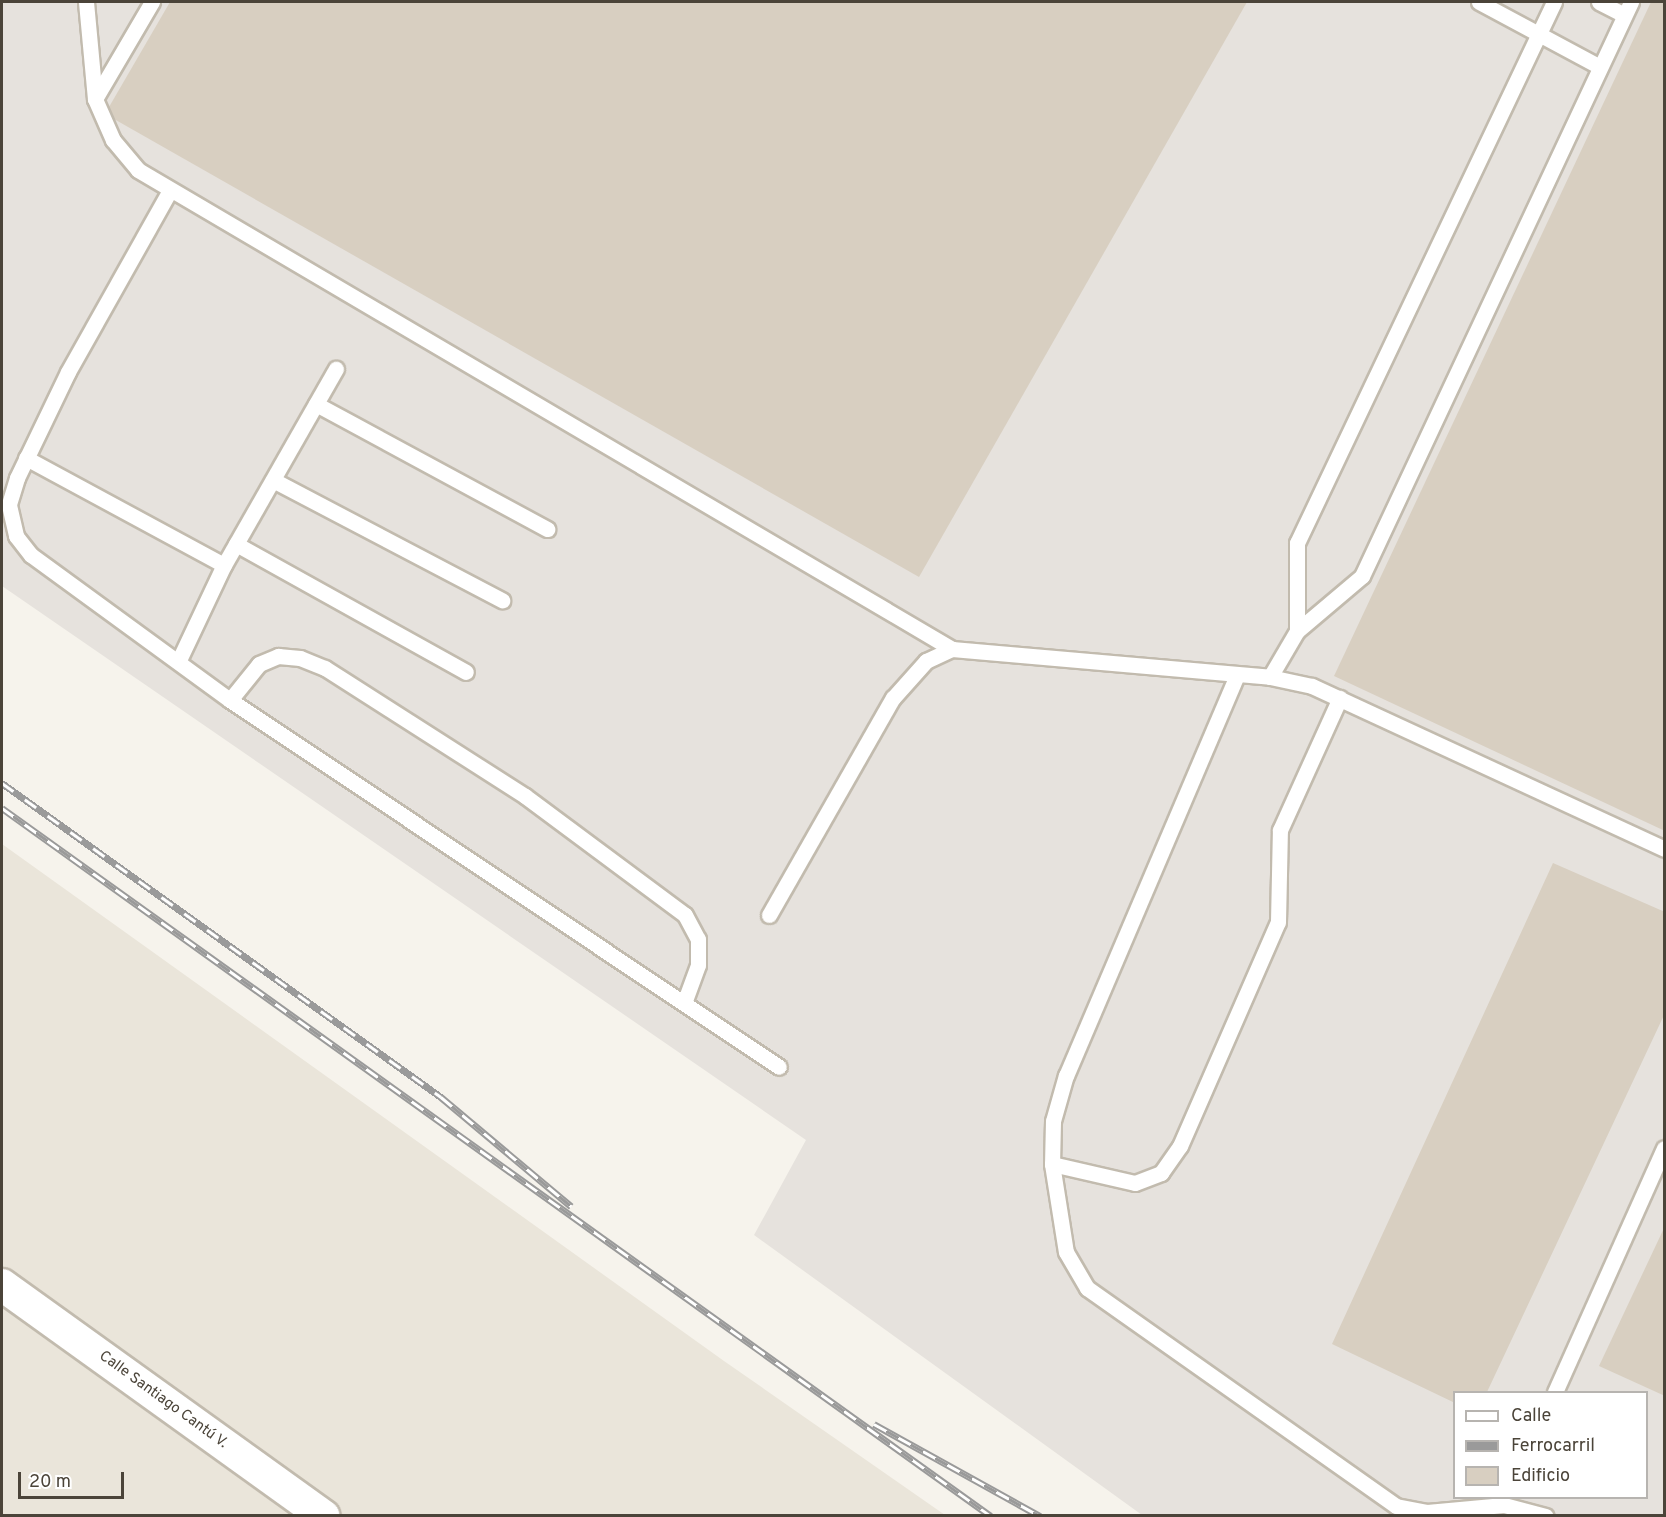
<!DOCTYPE html>
<html>
<head>
<meta charset="utf-8">
<style>
  body { margin:0 }
  #map { position:relative; width:1666px; height:1517px; overflow:hidden; background:#f6f3ec; font-family:Overpass,sans-serif }
  div>[style] { position:absolute }
  .residential>* { inset:0; background:#eae5da }
  .industrial>* { inset:0; background:#e6e2dd }
  .building>* { inset:0; background:#d8cfc1 }
  .roads { filter:drop-shadow(2px 0 #c2bbae) drop-shadow(-2px 0 #c2bbae) drop-shadow(0 2px #c2bbae) drop-shadow(0 -2px #c2bbae) }
  .lane>* { height:15px; margin:-7.5px; padding:0 7.5px; transform-origin:7.5px; border-radius:7.5px; background:#fff }
  .street>* { height:32px; margin:-16px; padding:0 16px; transform-origin:16px; border-radius:16px; background:#fff }
  .rail>* { height:7px; margin-top:-3.5px; transform-origin:0; background:repeating-linear-gradient(90deg,#fff 0 14px,#9a9a9a 0 28px); box-sizing:border-box; border-block:2px solid #9a9a9a }
  span { translate:-50% -50%; white-space:nowrap; text-align:center; line-height:1.15; -webkit-text-stroke:4.5px #fff; paint-order:stroke }
  .street-label { font-size:15px; color:#4b4439 }
  .frame { position:absolute; inset:0; border:3px solid #4b4439; pointer-events:none }
  .legend { position:absolute; left:1453px; top:1391px; width:195px; height:108px; box-sizing:border-box; background:#fff; border:2px solid #b7b4b0; margin:0; padding:8px 10px; list-style:none; font-size:18px; color:#4b4439 }
  .legend li { display:flex; align-items:center; gap:12px; height:30px }
  .legend b { width:30px; border:2px solid #b7b4b0 }
  .scale { position:absolute; left:18px; top:1472px; width:106px; height:27px; box-sizing:border-box; border:3px solid #4b4439; border-top:0; padding-left:8px; font-size:18px; line-height:21px; white-space:nowrap; color:#4b4439; -webkit-text-stroke:4px #fff; paint-order:stroke }
</style>
</head>
<body>
<div id="map">
  <div class="residential">
    <div style="clip-path:polygon(2px 844px,724px 1361px,945px 1515px,2px 1515px)"></div>
  </div>
  <div class="industrial">
    <div style="clip-path:polygon(evenodd,2px 2px,1664px 2px,1664px 1515px,1142px 1515px,754px 1235px,806px 1140px,2px 586px,2px 2px,1454px 1392px,1646px 1392px,1646px 1498px,1454px 1498px,1454px 1392px)"></div>
  </div>
  <div class="building">
    <div style="clip-path:polygon(170px 2px,1247px 2px,919px 577px,114px 119px,109px 107px)"></div>
    <div style="clip-path:polygon(1651px 2px,1665px 2px,1665px 831px,1334px 676px)"></div>
    <div style="clip-path:polygon(1553px 863px,1665px 912px,1665px 1013px,1487px 1392px,1455px 1392px,1455px 1403px,1332px 1344px)"></div>
    <div style="clip-path:polygon(1665px 1226px,1665px 1396px,1599px 1366px)"></div>
  </div>
  <div class="roads">
    <div class="lane">
      <div style="left:86px;top:2px;width:97px;rotate:84.7deg"></div>
      <div style="left:95px;top:99px;width:45px;rotate:66.3deg"></div>
      <div style="left:113px;top:140px;width:39px;rotate:50deg"></div>
      <div style="left:138px;top:170px;width:944px;rotate:30.47deg"></div>
      <div style="left:1479px;top:2px;width:137px;rotate:28.2deg"></div>
      <div style="left:1599px;top:2px;width:28px;rotate:27deg"></div>
      <div style="left:95px;top:99px;width:113px;rotate:-59.6deg"></div>
      <div style="left:169px;top:192px;width:206px;rotate:119.3deg"></div>
      <div style="left:68px;top:372px;width:118px;rotate:115.7deg"></div>
      <div style="left:17px;top:478px;width:28px;rotate:107deg"></div>
      <div style="left:9px;top:505px;width:32px;rotate:77deg"></div>
      <div style="left:16px;top:536px;width:24px;rotate:52deg"></div>
      <div style="left:31px;top:555px;width:246px;rotate:36.1deg"></div>
      <div style="left:230px;top:700px;width:660px;rotate:33.76deg"></div>
      <div style="left:316px;top:404px;width:263px;rotate:28.4deg"></div>
      <div style="left:26px;top:458px;width:225px;rotate:28.4deg"></div>
      <div style="left:273px;top:480px;width:259px;rotate:27.7deg"></div>
      <div style="left:236px;top:544px;width:263px;rotate:29.1deg"></div>
      <div style="left:1297px;top:631px;width:88px;rotate:-90deg"></div>
      <div style="left:1297px;top:543px;width:599px;rotate:-64.59deg"></div>
      <div style="left:179px;top:660px;width:105px;rotate:-64.7deg"></div>
      <div style="left:224px;top:565px;width:226px;rotate:-60.3deg"></div>
      <div style="left:1237px;top:675px;width:435px;rotate:113.1deg"></div>
      <div style="left:1066px;top:1075px;width:48px;rotate:105.8deg"></div>
      <div style="left:1053px;top:1121px;width:43px;rotate:91.3deg"></div>
      <div style="left:1052px;top:1164px;width:89px;rotate:81deg"></div>
      <div style="left:1066px;top:1252px;width:42px;rotate:59.7deg"></div>
      <div style="left:1087px;top:1288px;width:378px;rotate:35.2deg"></div>
      <div style="left:1396px;top:1506px;width:32px;rotate:11deg"></div>
      <div style="left:1427px;top:1512px;width:77px;rotate:-5.2deg"></div>
      <div style="left:1504px;top:1505px;width:43px;rotate:14.7deg"></div>
      <div style="left:1270px;top:677px;width:53px;rotate:-59.6deg"></div>
      <div style="left:1297px;top:631px;width:85px;rotate:-40.2deg"></div>
      <div style="left:1362px;top:576px;width:634px;rotate:-64.89deg"></div>
      <div style="left:230px;top:700px;width:46px;rotate:-51.1deg"></div>
      <div style="left:259px;top:664px;width:21px;rotate:-23deg"></div>
      <div style="left:278px;top:656px;width:22px;rotate:5deg"></div>
      <div style="left:300px;top:658px;width:27px;rotate:22deg"></div>
      <div style="left:325px;top:668px;width:237px;rotate:32.6deg"></div>
      <div style="left:525px;top:796px;width:199px;rotate:36.6deg"></div>
      <div style="left:685px;top:915px;width:27px;rotate:62deg"></div>
      <div style="left:698px;top:939px;width:26px;rotate:90deg"></div>
      <div style="left:698px;top:965px;width:40px;rotate:110.2deg"></div>
      <div style="left:769px;top:915px;width:250px;rotate:-60.3deg"></div>
      <div style="left:893px;top:698px;width:50px;rotate:-48.3deg"></div>
      <div style="left:926px;top:661px;width:29px;rotate:-25deg"></div>
      <div style="left:952px;top:649px;width:319px;rotate:5deg"></div>
      <div style="left:1270px;top:677px;width:43px;rotate:12.1deg"></div>
      <div style="left:1312px;top:686px;width:388px;rotate:24.8deg"></div>
      <div style="left:1052px;top:1164px;width:85px;rotate:12.9deg"></div>
      <div style="left:1135px;top:1183px;width:28px;rotate:-21deg"></div>
      <div style="left:1161px;top:1173px;width:33px;rotate:-55deg"></div>
      <div style="left:1180px;top:1146px;width:244px;rotate:-66.4deg"></div>
      <div style="left:1278px;top:922px;width:92px;rotate:-88.8deg"></div>
      <div style="left:1280px;top:830px;width:145px;rotate:-65.6deg"></div>
      <div style="left:1555px;top:1392px;width:267px;rotate:-65.9deg"></div>
    </div>
    <div class="street">
      <div style="left:2px;top:1285px;width:396px;rotate:35.7deg"></div>
    </div>
  </div>
  <div class="rail">
    <div style="left:2px;top:783px;width:540px;rotate:35.57deg"></div>
    <div style="left:441px;top:1097px;width:170px;rotate:40deg"></div>
    <div style="left:2px;top:808px;width:1216px;rotate:35.6deg"></div>
    <div style="left:874px;top:1424px;width:190px;rotate:29deg"></div>
  </div>
  <div class="street-label">
    <span style="left:163px;top:1400px;rotate:36deg">Calle Santiago Cantú V.</span>
  </div>
  <div class="frame"></div>
  <ul class="legend">
  <li><b style="height:8px;background:#fff"></b>Calle</li>
  <li><b style="height:8px;background:#9a9a9a"></b>Ferrocarril</li>
  <li><b style="height:16px;background:#d8cfc1"></b>Edificio</li>
  </ul>
  <div class="scale">20 m</div>
</div>
</body>
</html>
